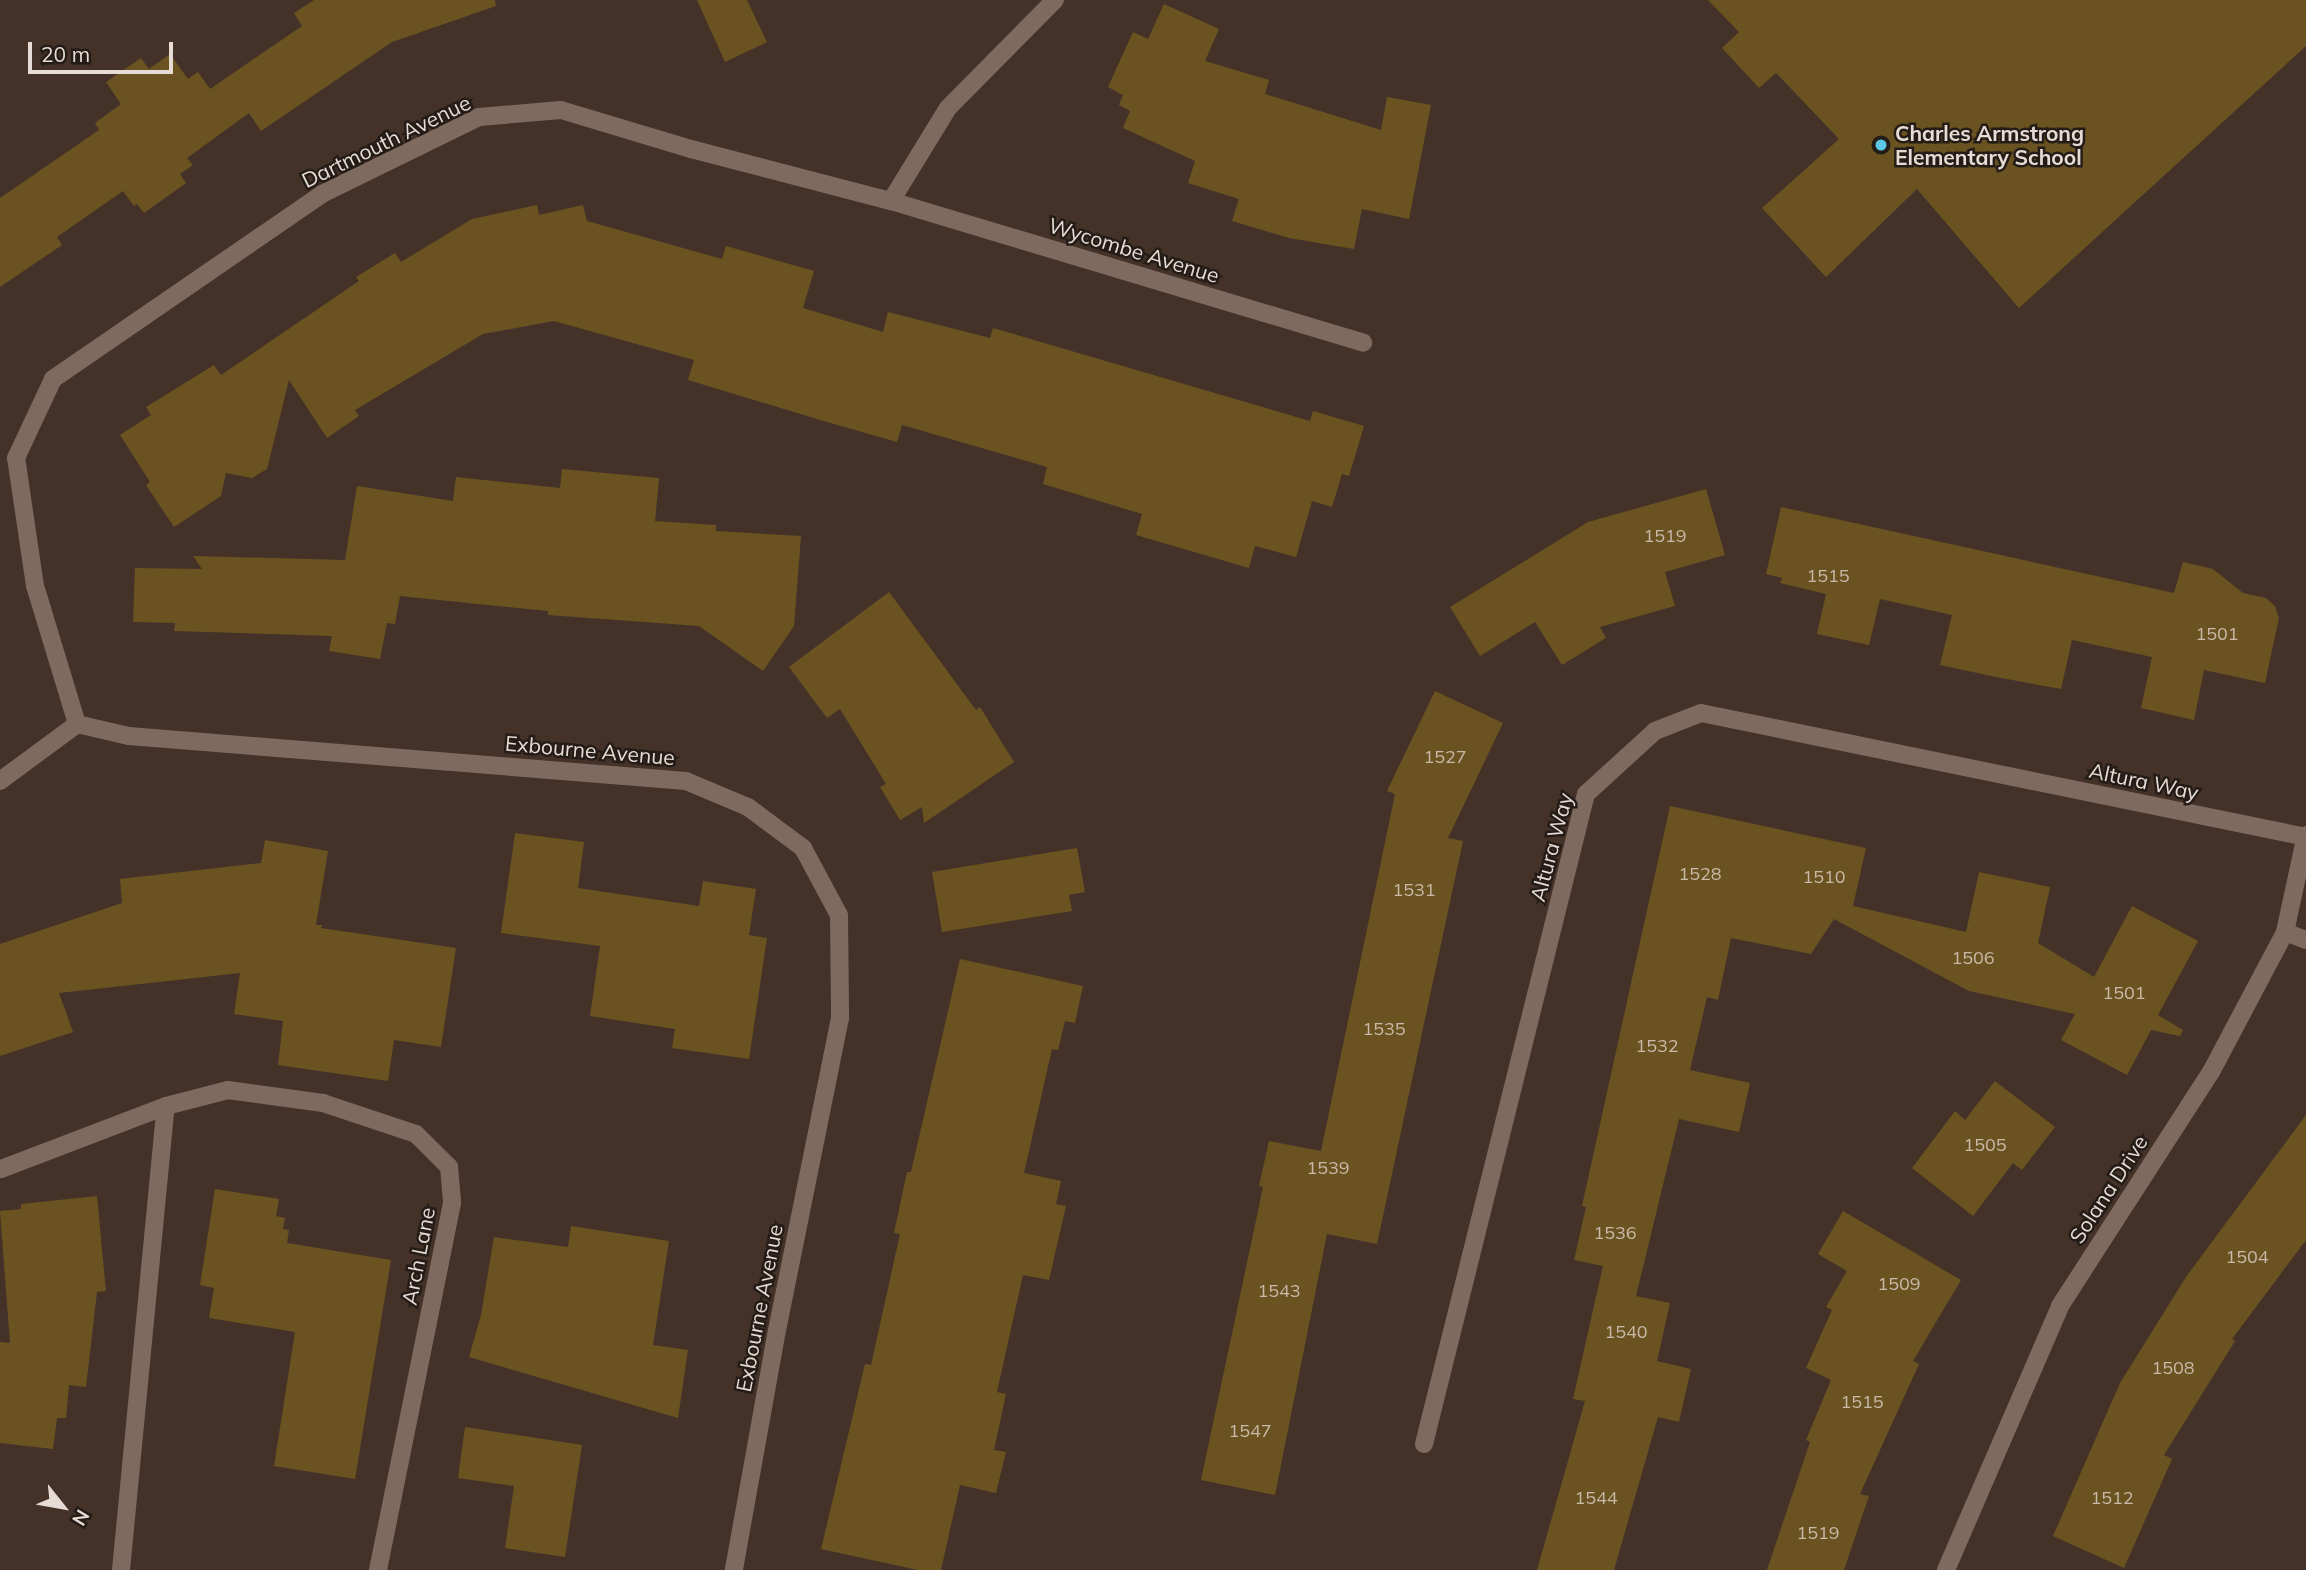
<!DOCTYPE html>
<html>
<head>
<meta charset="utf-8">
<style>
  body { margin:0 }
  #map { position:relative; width:2306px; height:1570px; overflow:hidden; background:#443228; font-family:Mulish,sans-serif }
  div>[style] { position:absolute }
  .building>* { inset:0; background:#6a5321 }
  .minor>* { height:18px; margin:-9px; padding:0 9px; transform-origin:9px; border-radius:9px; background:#7f6a5f }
  .dots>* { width:19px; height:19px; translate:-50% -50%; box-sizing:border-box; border:4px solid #241c17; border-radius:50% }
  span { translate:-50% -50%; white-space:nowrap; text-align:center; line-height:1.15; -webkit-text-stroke:5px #241c17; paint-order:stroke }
  .number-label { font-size:18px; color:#c8b9a8 }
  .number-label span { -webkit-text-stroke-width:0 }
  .poi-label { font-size:21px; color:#e7dbd5; font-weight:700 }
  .left { translate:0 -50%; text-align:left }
  .street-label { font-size:21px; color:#e7dbd5 }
  .north { position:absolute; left:28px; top:1472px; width:70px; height:70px; -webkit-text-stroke:5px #241c17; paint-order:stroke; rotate:121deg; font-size:19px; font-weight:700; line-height:28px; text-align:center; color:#e7dbd5 }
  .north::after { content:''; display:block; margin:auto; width:24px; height:32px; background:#e7dbd5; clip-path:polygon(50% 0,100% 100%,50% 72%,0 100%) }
  .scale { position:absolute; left:28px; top:42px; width:145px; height:32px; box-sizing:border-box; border:4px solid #e7dbd5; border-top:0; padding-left:9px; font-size:21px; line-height:24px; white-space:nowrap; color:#e7dbd5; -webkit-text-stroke:5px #241c17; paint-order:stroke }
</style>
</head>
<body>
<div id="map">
  <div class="building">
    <div style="clip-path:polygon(314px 0,495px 0,496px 6px,392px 42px,261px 131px,249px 113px,187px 158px,193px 165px,180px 174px,186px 183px,144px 213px,137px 204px,134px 206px,123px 191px,57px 237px,62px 245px,0 287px,0 198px,99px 130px,95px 123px,121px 104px,106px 82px,141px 58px,149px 69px,170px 54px,188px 79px,198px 72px,210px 89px,302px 26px,294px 13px)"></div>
    <div style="clip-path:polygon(697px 0,747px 0,767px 42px,725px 62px)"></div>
    <div style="clip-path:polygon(1708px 0,2306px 0,2306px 46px,2019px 308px,1917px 189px,1826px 277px,1762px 208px,1839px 139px,1776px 73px,1759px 88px,1722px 48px,1739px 32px)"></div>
    <div style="clip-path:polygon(1164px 4px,1219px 29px,1205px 61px,1269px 80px,1265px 94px,1381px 130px,1387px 97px,1431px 105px,1409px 219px,1362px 209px,1354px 249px,1289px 238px,1232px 221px,1239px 199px,1188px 183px,1195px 161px,1123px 128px,1130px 111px,1119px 105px,1123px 95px,1108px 87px,1133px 32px,1148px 39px)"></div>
    <div style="clip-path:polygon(537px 205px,539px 215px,583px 205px,587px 221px,722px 259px,726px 246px,814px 271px,803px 308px,883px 332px,888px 312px,990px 338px,993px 328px,1310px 421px,1313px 411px,1364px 426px,1349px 476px,1342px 474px,1332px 507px,1312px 501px,1296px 557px,1255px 546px,1249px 568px,1136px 535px,1142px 514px,1043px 484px,1047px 467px,902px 425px,897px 442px,827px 422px,688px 380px,694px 360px,554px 321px,483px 334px,355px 410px,359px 416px,327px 438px,289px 380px,267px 469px,252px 478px,226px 473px,221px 496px,174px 527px,146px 485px,150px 482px,120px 435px,151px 415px,146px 407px,214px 365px,221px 375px,359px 281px,356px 277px,395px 253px,401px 262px,472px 219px)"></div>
    <div style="clip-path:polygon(562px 469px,659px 478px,655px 521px,716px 525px,716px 531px,801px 536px,794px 626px,763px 671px,699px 626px,548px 615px,548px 611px,400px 596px,395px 624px,387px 623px,380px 659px,329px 651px,332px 636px,174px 631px,175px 623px,133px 622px,135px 568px,202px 569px,193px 556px,345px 560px,357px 486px,453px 501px,456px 477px,560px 488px)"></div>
    <div style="clip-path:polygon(1706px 489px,1725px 555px,1665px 572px,1675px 606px,1600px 627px,1606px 638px,1562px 665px,1535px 622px,1480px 656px,1450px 607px,1588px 522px)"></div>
    <div style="clip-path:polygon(1781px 507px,2174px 593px,2183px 562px,2213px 569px,2243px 593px,2266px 598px,2275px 606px,2279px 618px,2265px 683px,2204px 670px,2194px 720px,2141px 708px,2152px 657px,2072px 640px,2061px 689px,1996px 677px,1940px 665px,1952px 615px,1880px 599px,1869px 645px,1817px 634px,1826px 594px,1780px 583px,1782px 578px,1766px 574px)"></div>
    <div style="clip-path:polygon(889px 592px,976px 710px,980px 707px,1014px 762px,924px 823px,922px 807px,900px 820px,880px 787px,886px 784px,840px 709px,827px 718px,789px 667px)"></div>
    <div style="clip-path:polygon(1435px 691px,1503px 723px,1448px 838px,1463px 841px,1377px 1244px,1327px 1234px,1275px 1495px,1201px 1480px,1263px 1187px,1259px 1186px,1269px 1141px,1321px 1151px,1395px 794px,1387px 791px)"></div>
    <div style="clip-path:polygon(1670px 806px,1866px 848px,1853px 906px,1966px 932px,1979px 872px,2050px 887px,2038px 943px,2094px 977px,2132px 906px,2198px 941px,2158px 1015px,2183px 1030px,2180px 1036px,2151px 1030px,2127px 1075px,2061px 1040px,2075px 1014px,1969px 991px,1834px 919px,1811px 954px,1731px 938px,1718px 1000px,1707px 997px,1690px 1070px,1750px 1083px,1739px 1132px,1679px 1119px,1636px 1296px,1670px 1303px,1657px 1361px,1691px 1369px,1679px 1422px,1658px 1417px,1614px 1570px,1537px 1570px,1585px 1401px,1573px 1399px,1603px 1266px,1574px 1260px,1586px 1207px,1582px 1206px)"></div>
    <div style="clip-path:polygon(515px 833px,584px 842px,578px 888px,699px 906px,703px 881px,756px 889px,749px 935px,767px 938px,749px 1059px,672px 1048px,675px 1029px,590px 1016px,600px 946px,501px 933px)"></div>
    <div style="clip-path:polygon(265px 840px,328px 851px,316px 925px,322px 925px,321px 928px,456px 948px,441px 1047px,394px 1040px,388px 1081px,278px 1065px,283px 1021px,234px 1014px,240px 973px,59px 993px,73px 1032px,0 1056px,0 944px,122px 903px,120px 879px,261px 863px)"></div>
    <div style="clip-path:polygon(1077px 848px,1085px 892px,1069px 895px,1072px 911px,942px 932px,932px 872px)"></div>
    <div style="clip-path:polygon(960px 959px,1083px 986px,1075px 1023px,1065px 1021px,1058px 1050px,1052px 1049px,1024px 1173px,1061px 1181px,1056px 1204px,1066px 1206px,1049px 1280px,1023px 1275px,997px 1392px,1006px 1394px,994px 1450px,1006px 1452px,996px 1493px,960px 1485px,941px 1570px,918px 1570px,821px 1549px,865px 1364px,871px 1365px,900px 1234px,894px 1233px,907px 1172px,911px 1172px)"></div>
    <div style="clip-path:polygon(1995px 1081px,2055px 1127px,2022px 1170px,2013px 1163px,1973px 1216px,1912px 1168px,1955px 1111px,1965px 1120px)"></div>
    <div style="clip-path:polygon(2306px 1115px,2306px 1240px,2232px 1339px,2235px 1341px,2164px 1455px,2172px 1459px,2124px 1568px,2053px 1536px,2120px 1383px,2186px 1277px)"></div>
    <div style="clip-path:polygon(215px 1189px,279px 1199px,276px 1216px,285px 1218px,283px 1229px,289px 1230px,287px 1243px,391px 1260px,355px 1479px,274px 1466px,295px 1332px,209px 1318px,214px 1288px,200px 1285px)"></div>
    <div style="clip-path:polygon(97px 1196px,106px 1291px,97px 1292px,86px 1387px,69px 1385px,66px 1418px,57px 1418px,53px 1449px,0 1443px,0 1342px,10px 1343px,0 1211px,21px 1209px,21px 1204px)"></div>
    <div style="clip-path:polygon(1843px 1211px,1961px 1280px,1913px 1361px,1919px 1364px,1860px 1494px,1869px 1496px,1844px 1570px,1767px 1570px,1810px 1442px,1806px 1440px,1831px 1380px,1806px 1368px,1832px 1310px,1826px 1307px,1847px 1271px,1818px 1254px)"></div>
    <div style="clip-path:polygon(571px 1226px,669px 1241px,653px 1345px,688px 1350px,678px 1418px,469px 1357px,481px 1315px,494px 1237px,568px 1247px)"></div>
    <div style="clip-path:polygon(465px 1427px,582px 1445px,565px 1557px,505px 1548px,514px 1486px,458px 1478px)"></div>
  </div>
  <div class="minor">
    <div style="left:891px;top:201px;width:493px;rotate:16.7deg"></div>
    <div style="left:77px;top:724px;width:53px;rotate:13deg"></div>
    <div style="left:129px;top:736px;width:559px;rotate:4.62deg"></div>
    <div style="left:686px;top:781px;width:67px;rotate:22.8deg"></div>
    <div style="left:748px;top:807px;width:69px;rotate:36.7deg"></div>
    <div style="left:803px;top:848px;width:76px;rotate:61.8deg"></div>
    <div style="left:839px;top:915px;width:103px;rotate:89.4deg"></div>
    <div style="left:840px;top:1018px;width:318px;rotate:101.4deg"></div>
    <div style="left:777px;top:1330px;width:244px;rotate:100.2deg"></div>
    <div style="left:0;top:781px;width:96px;rotate:-36.5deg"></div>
    <div style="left:77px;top:724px;width:144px;rotate:-106.9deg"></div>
    <div style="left:35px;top:586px;width:129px;rotate:-98.4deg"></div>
    <div style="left:16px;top:458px;width:87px;rotate:-64.9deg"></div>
    <div style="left:53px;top:379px;width:326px;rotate:-34.5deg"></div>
    <div style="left:322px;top:194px;width:175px;rotate:-26.1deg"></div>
    <div style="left:479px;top:117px;width:82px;rotate:-4.9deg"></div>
    <div style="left:561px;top:110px;width:136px;rotate:16.7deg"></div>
    <div style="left:691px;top:149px;width:207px;rotate:14.6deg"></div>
    <div style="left:891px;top:201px;width:109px;rotate:-58.5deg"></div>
    <div style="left:948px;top:108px;width:152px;rotate:-45.3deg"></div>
    <div style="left:2285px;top:932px;width:22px;rotate:21deg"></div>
    <div style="left:1px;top:1169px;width:177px;rotate:-20.9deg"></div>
    <div style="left:1424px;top:1444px;width:670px;rotate:-76.01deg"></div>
    <div style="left:1586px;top:794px;width:93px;rotate:-42.4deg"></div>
    <div style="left:1655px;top:731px;width:49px;rotate:-21.4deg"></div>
    <div style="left:1701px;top:713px;width:618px;rotate:11.58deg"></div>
    <div style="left:121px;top:1570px;width:466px;rotate:-84.5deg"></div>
    <div style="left:166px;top:1106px;width:64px;rotate:-14.5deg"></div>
    <div style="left:228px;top:1090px;width:96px;rotate:7.8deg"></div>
    <div style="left:323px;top:1103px;width:98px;rotate:18.4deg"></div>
    <div style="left:416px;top:1134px;width:47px;rotate:45deg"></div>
    <div style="left:449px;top:1167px;width:36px;rotate:85deg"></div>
    <div style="left:452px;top:1203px;width:374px;rotate:101.4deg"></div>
    <div style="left:1946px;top:1570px;width:288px;rotate:-66.6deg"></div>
    <div style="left:2060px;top:1306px;width:278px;rotate:-57.2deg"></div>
    <div style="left:2211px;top:1072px;width:158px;rotate:-62.1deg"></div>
    <div style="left:2285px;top:932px;width:99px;rotate:-77.8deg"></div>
  </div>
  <div class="dots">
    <div style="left:1881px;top:145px;background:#5bc8e7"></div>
  </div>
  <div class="number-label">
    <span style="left:1665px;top:536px">1519</span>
    <span style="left:1828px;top:576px">1515</span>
    <span style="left:2217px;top:634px">1501</span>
    <span style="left:1445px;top:757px">1527</span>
    <span style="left:1700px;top:874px">1528</span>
    <span style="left:1824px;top:877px">1510</span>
    <span style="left:1414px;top:890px">1531</span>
    <span style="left:1973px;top:958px">1506</span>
    <span style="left:2124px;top:993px">1501</span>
    <span style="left:1384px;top:1029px">1535</span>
    <span style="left:1657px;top:1046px">1532</span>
    <span style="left:1985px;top:1145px">1505</span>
    <span style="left:1328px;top:1168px">1539</span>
    <span style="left:1615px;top:1233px">1536</span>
    <span style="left:2247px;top:1257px">1504</span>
    <span style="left:1899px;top:1284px">1509</span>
    <span style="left:1279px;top:1291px">1543</span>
    <span style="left:1626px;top:1332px">1540</span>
    <span style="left:2173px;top:1368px">1508</span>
    <span style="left:1862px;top:1402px">1515</span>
    <span style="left:1250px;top:1431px">1547</span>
    <span style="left:1596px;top:1498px">1544</span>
    <span style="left:2112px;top:1498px">1512</span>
    <span style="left:1818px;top:1533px">1519</span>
  </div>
  <div class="poi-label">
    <span class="left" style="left:1895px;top:145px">Charles Armstrong<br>Elementary School</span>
  </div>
  <div class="street-label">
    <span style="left:386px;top:141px;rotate:-26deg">Dartmouth Avenue</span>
    <span style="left:1134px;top:250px;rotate:17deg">Wycombe Avenue</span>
    <span style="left:590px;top:750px;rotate:5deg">Exbourne Avenue</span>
    <span style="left:2144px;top:781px;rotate:12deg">Altura Way</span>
    <span style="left:1551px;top:847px;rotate:-75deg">Altura Way</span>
    <span style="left:2108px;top:1189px;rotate:-57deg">Solana Drive</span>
    <span style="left:418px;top:1256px;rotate:-79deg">Arch Lane</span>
    <span style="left:759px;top:1308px;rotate:-79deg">Exbourne Avenue</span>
  </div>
  <div class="north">N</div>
  <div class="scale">20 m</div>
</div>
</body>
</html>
